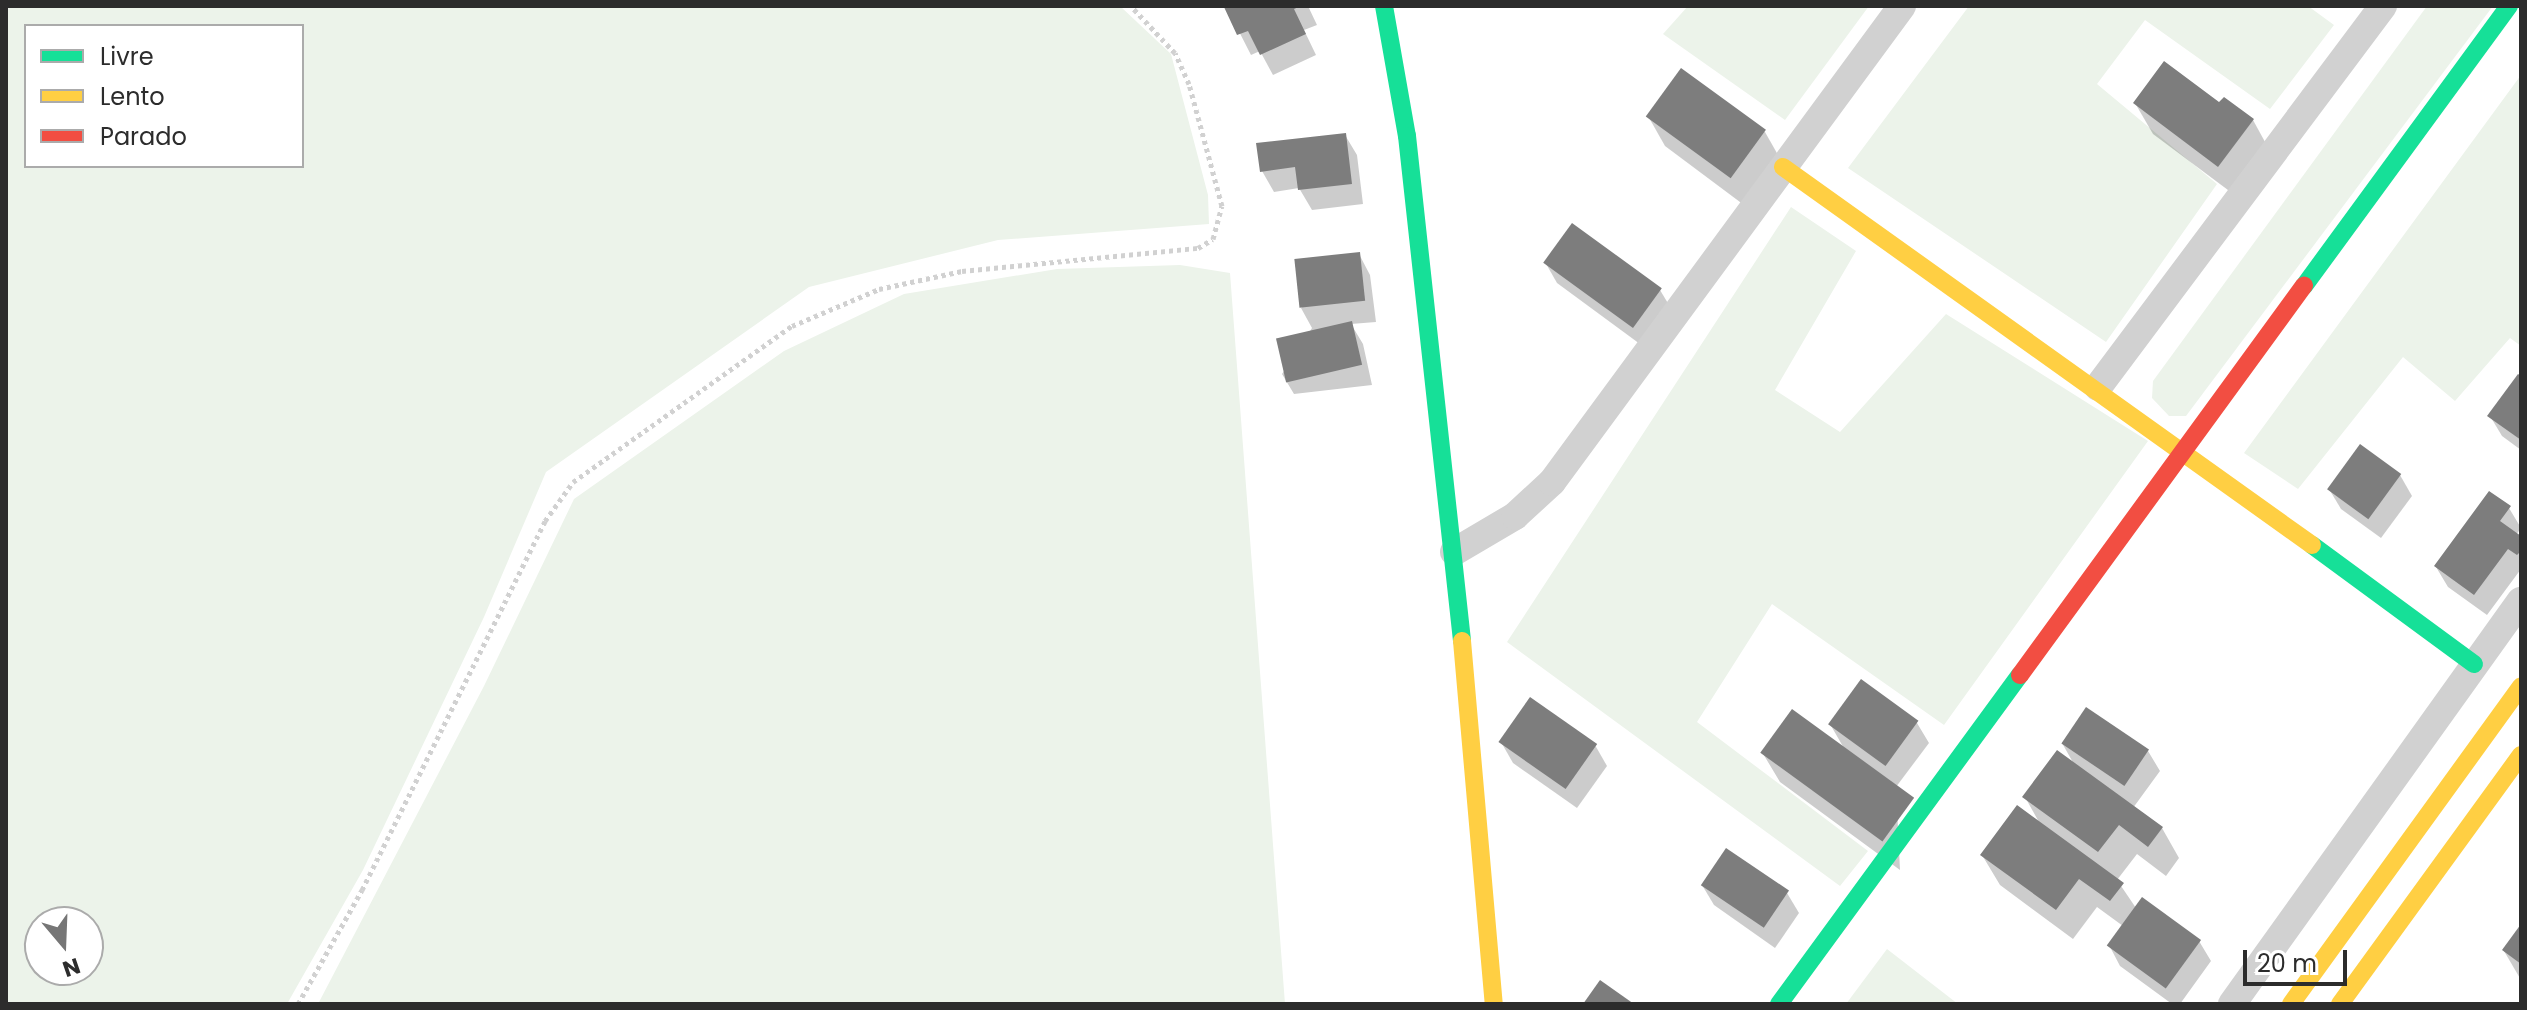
<!DOCTYPE html>
<html>
<head>
<meta charset="utf-8">
<style>
  body { margin:0 }
  #map { position:relative; width:2527px; height:1010px; overflow:hidden; background:#fff; font-family:Poppins,sans-serif }
  div>[style] { position:absolute }
  .green>* { inset:0; background:#ecf3ea }
  .shadow>* { inset:0; background:#0003 }
  .building>* { inset:0; background:#7d7d7d; transform-origin:0 0 }
  .path>* { height:5px; margin-top:-2.5px; transform-origin:0; background:repeating-linear-gradient(90deg,#d1d1d1 0 4px,transparent 0 8px) }
  .street>* { height:28px; margin:-14px; padding:0 14px; transform-origin:14px; border-radius:14px; background:#d1d1d1 }
  .fast>* { height:18px; margin:-9px; padding:0 9px; transform-origin:9px; border-radius:9px; background:#16e098 }
  .slow>* { height:18px; margin:-9px; padding:0 9px; transform-origin:9px; border-radius:9px; background:#ffcf43 }
  .jam>* { height:18px; margin:-9px; padding:0 9px; transform-origin:9px; border-radius:9px; background:#f24e42 }
  span { translate:-50% -50%; white-space:nowrap; text-align:center; line-height:1.15; -webkit-text-stroke:8px #fff; paint-order:stroke }
  .frame { position:absolute; inset:0; border:8px solid #2c2c2c; pointer-events:none }
  .legend { position:absolute; left:24px; top:24px; width:280px; height:144px; box-sizing:border-box; background:#fff; border:2px solid #ababab; margin:0; padding:10px 14px; list-style:none; font-size:24px; color:#2c2c2c }
  .legend li { display:flex; align-items:center; gap:16px; height:40px }
  .legend b { width:40px; border:2px solid #ababab }
  .north { position:absolute; left:24px; top:906px; width:80px; height:80px; box-sizing:border-box; background:#fff; border:2px solid #ababab; border-radius:50%; rotate:161deg; font-size:22px; font-weight:700; line-height:32px; text-align:center; color:#2c2c2c }
  .north::after { content:''; display:block; margin:auto; width:28px; height:36px; background:#767676; clip-path:polygon(50% 0,100% 100%,50% 72%,0 100%) }
  .scale { position:absolute; left:2243px; top:950px; width:104px; height:36px; box-sizing:border-box; border:4px solid #2c2c2c; border-top:0; padding-left:10px; font-size:24px; line-height:28px; white-space:nowrap; color:#2c2c2c; -webkit-text-stroke:6px #fff; paint-order:stroke }
</style>
</head>
<body>
<div id="map">
  <div class="green">
    <div style="clip-path:polygon(evenodd,6px 6px,1120px 6px,1171px 54px,1208px 195px,1209px 224px,998px 240px,809px 287px,546px 472px,484px 617px,363px 870px,287px 1004px,6px 1004px,6px 6px,302px 26px,302px 166px,26px 166px,26px 26px,302px 26px,6px 6px,88px 922px,88px 970px,40px 970px,40px 922px,88px 922px)"></div>
    <div style="clip-path:polygon(1688px 6px,1869px 6px,1785px 120px,1663px 34px)"></div>
    <div style="clip-path:polygon(1969px 6px,2308px 6px,2334px 25px,2270px 109px,2145px 20px,2097px 84px,2217px 184px,2106px 342px,1848px 168px)"></div>
    <div style="clip-path:polygon(2427px 6px,2493px 6px,2186px 416px,2169px 416px,2152px 398px,2153px 381px)"></div>
    <div style="clip-path:polygon(2521px 75px,2521px 346px,2510px 338px,2455px 401px,2403px 357px,2298px 489px,2244px 453px)"></div>
    <div style="clip-path:polygon(1791px 207px,1856px 251px,1775px 390px,1840px 432px,1946px 314px,2148px 441px,1944px 725px,1772px 604px,1697px 722px,1868px 851px,1840px 886px,1507px 642px)"></div>
    <div style="clip-path:polygon(1180px 265px,1230px 273px,1285px 1004px,318px 1004px,484px 686px,574px 499px,784px 351px,904px 294px,1057px 269px)"></div>
    <div style="clip-path:polygon(1887px 949px,1958px 1004px,1846px 1004px)"></div>
  </div>
  <div class="shadow">
    <div style="clip-path:polygon(1231px 6px,1308px 6px,1317px 25px,1304px 30px,1316px 55px,1273px 75px,1260px 51px,1251px 55px,1227px 8px)"></div>
    <div style="clip-path:polygon(2135px 103px,2220px 105px,2253px 120px,2270px 151px,2236px 196px,2153px 134px)"></div>
    <div style="clip-path:polygon(1648px 116px,1765px 132px,1782px 162px,1748px 208px,1665px 146px)"></div>
    <div style="clip-path:polygon(1345px 135px,1357px 155px,1363px 204px,1312px 210px,1299px 188px,1274px 192px,1262px 171px)"></div>
    <div style="clip-path:polygon(1359px 254px,1370px 275px,1376px 322px,1351px 324px,1363px 344px,1372px 385px,1294px 394px,1282px 374px,1312px 328px,1301px 308px)"></div>
    <div style="clip-path:polygon(1545px 262px,1660px 290px,1672px 310px,1644px 347px,1557px 283px)"></div>
    <div style="clip-path:polygon(2521px 378px,2521px 450px,2502px 436px,2490px 416px)"></div>
    <div style="clip-path:polygon(2400px 475px,2412px 496px,2381px 538px,2341px 509px,2329px 489px)"></div>
    <div style="clip-path:polygon(2509px 508px,2521px 528px,2516px 535px,2521px 539px,2521px 569px,2487px 615px,2448px 587px,2436px 567px)"></div>
    <div style="clip-path:polygon(1861px 681px,1917px 723px,1929px 743px,1896px 787px,1900px 870px,1780px 782px,1762px 752px,1845px 750px,1830px 724px)"></div>
    <div style="clip-path:polygon(2087px 710px,2148px 751px,2160px 771px,2133px 808px,2162px 828px,2179px 858px,2166px 876px,2137px 854px,2117px 880px,2136px 908px,2199px 941px,2211px 961px,2180px 1004px,2172px 1004px,2120px 966px,2109px 945px,2123px 926px,2097px 907px,2073px 939px,2000px 885px,1982px 855px,2040px 824px,2025px 797px,2075px 766px,2062px 743px)"></div>
    <div style="clip-path:polygon(1501px 742px,1595px 745px,1607px 766px,1577px 808px,1513px 763px)"></div>
    <div style="clip-path:polygon(1702px 885px,1787px 893px,1799px 913px,1775px 948px,1714px 905px)"></div>
    <div style="clip-path:polygon(2521px 928px,2521px 980px,2504px 951px)"></div>
  </div>
  <div class="building">
    <div style="clip-path:polygon(1301px 6px,1294px 9px,1306px 34px,1260px 55px,1248px 31px,1237px 35px,1224px 7px)"></div>
    <div style="clip-path:polygon(2164px 61px,2219px 102px,2224px 97px,2254px 119px,2218px 167px,2133px 103px)"></div>
    <div style="left:1681px;top:68px;width:105px;height:60px;rotate:36deg"></div>
    <div style="clip-path:polygon(1346px 133px,1352px 184px,1298px 190px,1295px 167px,1260px 172px,1256px 143px)"></div>
    <div style="left:1572px;top:223px;width:111px;height:49px;rotate:36deg"></div>
    <div style="left:1360px;top:252px;width:49px;height:66px;rotate:84deg"></div>
    <div style="left:1352px;top:321px;width:45px;height:78px;rotate:77deg"></div>
    <div style="clip-path:polygon(2518px 374px,2521px 376px,2521px 440px,2487px 416px)"></div>
    <div style="left:2360px;top:444px;width:51px;height:56px;rotate:36deg"></div>
    <div style="clip-path:polygon(2489px 491px,2511px 506px,2500px 521px,2521px 536px,2521px 551px,2517px 555px,2508px 549px,2474px 595px,2434px 566px)"></div>
    <div style="left:1861px;top:679px;width:71px;height:56px;rotate:36deg"></div>
    <div style="left:1530px;top:697px;width:82px;height:55px;rotate:35deg"></div>
    <div style="left:2086px;top:707px;width:76px;height:44px;rotate:34deg"></div>
    <div style="left:1792px;top:709px;width:151px;height:54px;rotate:36deg"></div>
    <div style="clip-path:polygon(2057px 750px,2163px 827px,2148px 847px,2119px 825px,2098px 852px,2022px 797px)"></div>
    <div style="clip-path:polygon(2017px 805px,2124px 883px,2110px 901px,2079px 879px,2056px 910px,1980px 855px)"></div>
    <div style="left:1726px;top:848px;width:76px;height:45px;rotate:34deg"></div>
    <div style="left:2142px;top:897px;width:73px;height:60px;rotate:36deg"></div>
    <div style="clip-path:polygon(2521px 924px,2521px 964px,2502px 950px)"></div>
    <div style="clip-path:polygon(1600px 980px,1634px 1004px,1583px 1004px)"></div>
  </div>
  <div class="path">
    <div style="left:298px;top:1004px;width:131px;rotate:-60.7deg"></div>
    <div style="left:362px;top:890px;width:412px;rotate:-63.6deg"></div>
    <div style="left:545px;top:521px;width:48px;rotate:-54.3deg"></div>
    <div style="left:573px;top:482px;width:269px;rotate:-35.5deg"></div>
    <div style="left:792px;top:326px;width:95px;rotate:-23deg"></div>
    <div style="left:879px;top:289px;width:85px;rotate:-12.2deg"></div>
    <div style="left:962px;top:271px;width:237px;rotate:-5.6deg"></div>
    <div style="left:1198px;top:248px;width:17px;rotate:-31deg"></div>
    <div style="left:1213px;top:239px;width:34px;rotate:-75deg"></div>
    <div style="left:1222px;top:206px;width:126px;rotate:-105.1deg"></div>
    <div style="left:1189px;top:84px;width:34px;rotate:-114deg"></div>
    <div style="left:1175px;top:53px;width:64px;rotate:-133.1deg"></div>
  </div>
  <div class="street">
    <div style="left:2098px;top:387px;width:476px;rotate:-53.2deg"></div>
    <div style="left:1454px;top:552px;width:71px;rotate:-30.5deg"></div>
    <div style="left:1515px;top:516px;width:50px;rotate:-42.6deg"></div>
    <div style="left:1552px;top:482px;width:591px;rotate:-53.67deg"></div>
    <div style="left:2232px;top:1004px;width:496px;rotate:-54.4deg"></div>
  </div>
  <div class="fast">
    <div style="left:1384px;top:6px;width:132px;rotate:80deg"></div>
    <div style="left:1407px;top:136px;width:508px;rotate:83.78deg"></div>
    <div style="left:2304px;top:286px;width:347px;rotate:-53.8deg"></div>
    <div style="left:2312px;top:545px;width:201px;rotate:36.3deg"></div>
    <div style="left:1779px;top:1004px;width:408px;rotate:-53.8deg"></div>
  </div>
  <div class="slow">
    <div style="left:1783px;top:167px;width:650px;rotate:35.55deg"></div>
    <div style="left:1462px;top:641px;width:364px;rotate:85deg"></div>
    <div style="left:2291px;top:1004px;width:392px;rotate:-54.1deg"></div>
    <div style="left:2340px;top:1004px;width:308px;rotate:-54deg"></div>
  </div>
  <div class="jam">
    <div style="left:2020px;top:675px;width:482px;rotate:-53.9deg"></div>
  </div>
  <div class="frame"></div>
  <ul class="legend">
  <li><b style="height:10px;background:#16e098"></b>Livre</li>
  <li><b style="height:10px;background:#ffcf43"></b>Lento</li>
  <li><b style="height:10px;background:#f24e42"></b>Parado</li>
  </ul>
  <div class="north">N</div>
  <div class="scale">20 m</div>
</div>
</body>
</html>
